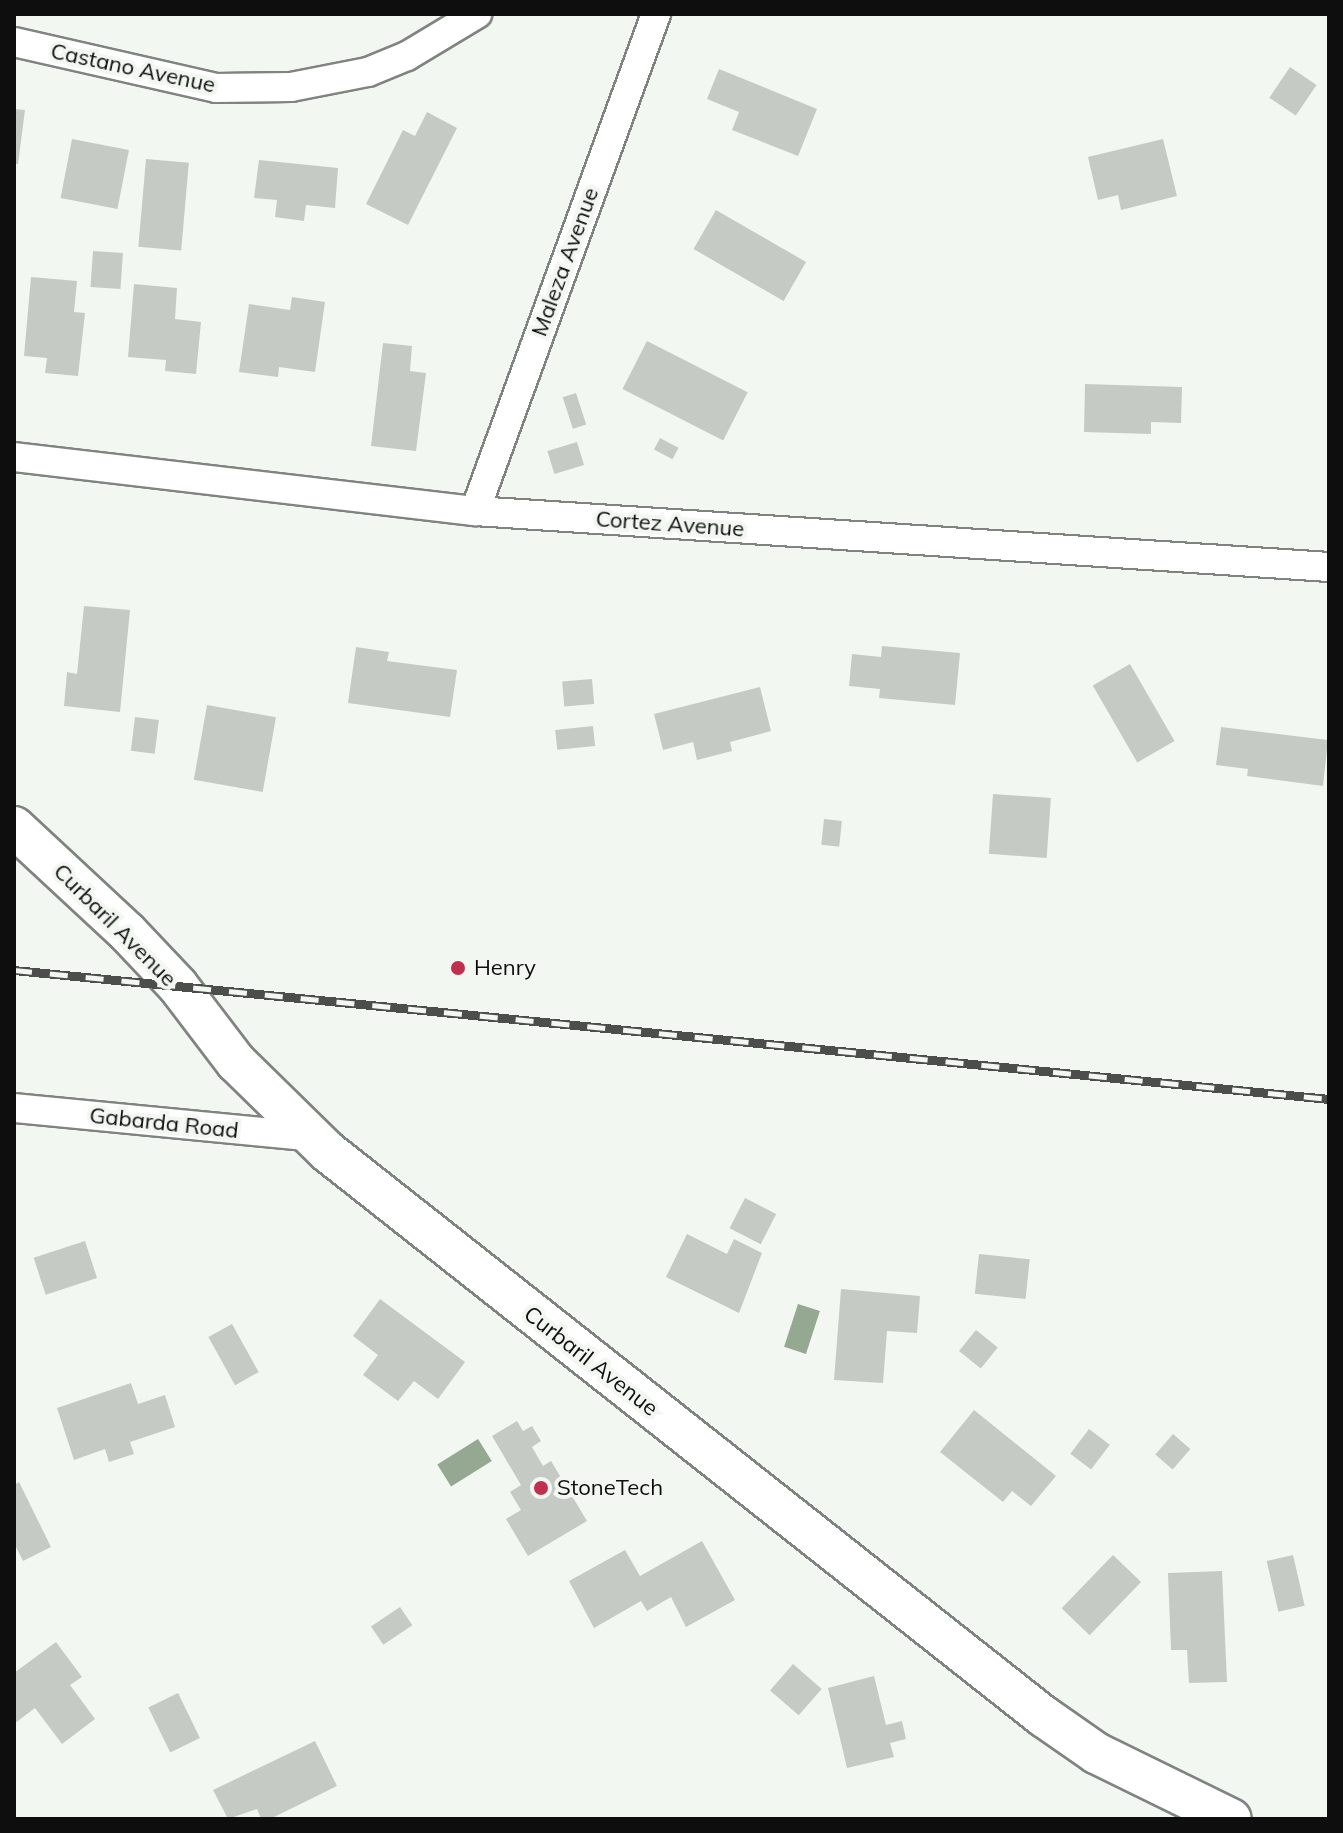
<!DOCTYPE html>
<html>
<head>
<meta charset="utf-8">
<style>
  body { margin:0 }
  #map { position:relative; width:1343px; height:1833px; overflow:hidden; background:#f3f7f2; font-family:Mulish,sans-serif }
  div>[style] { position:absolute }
  .water>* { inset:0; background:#95a891; transform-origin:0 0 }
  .building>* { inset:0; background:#c6cac5; transform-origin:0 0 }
  .roads { filter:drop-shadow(2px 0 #808480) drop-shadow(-2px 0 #808480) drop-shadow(0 2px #808480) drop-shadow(0 -2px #808480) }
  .street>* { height:28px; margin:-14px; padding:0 14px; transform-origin:14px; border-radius:14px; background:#fff }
  .secondary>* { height:40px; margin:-20px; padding:0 20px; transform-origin:20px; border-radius:20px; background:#fff }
  .rail>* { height:9px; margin-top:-4.5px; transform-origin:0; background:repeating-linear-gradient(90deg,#f3f7f2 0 18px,#4c4e4c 0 36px); box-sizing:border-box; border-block:2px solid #4c4e4c }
  .dots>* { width:22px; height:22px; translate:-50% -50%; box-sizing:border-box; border:4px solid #f3f7f2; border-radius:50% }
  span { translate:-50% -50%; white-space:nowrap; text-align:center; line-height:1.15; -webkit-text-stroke:8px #f3f7f2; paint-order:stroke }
  .street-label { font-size:22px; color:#0d0e0d }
  .poi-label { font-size:22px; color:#0d0e0d }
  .left { translate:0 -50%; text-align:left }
  .frame { position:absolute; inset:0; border:16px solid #0d0e0d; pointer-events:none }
</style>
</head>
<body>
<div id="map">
  <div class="water">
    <div style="left:798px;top:1304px;width:23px;height:45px;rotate:18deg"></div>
    <div style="left:478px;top:1439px;width:26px;height:48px;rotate:58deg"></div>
  </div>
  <div class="building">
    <div style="left:1290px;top:67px;width:32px;height:37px;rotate:34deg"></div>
    <div style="clip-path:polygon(719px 69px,817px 109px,798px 156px,732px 130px,739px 112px,707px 99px)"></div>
    <div style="clip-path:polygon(14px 109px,25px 110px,18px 164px,14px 164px)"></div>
    <div style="clip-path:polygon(427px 112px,457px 128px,408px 225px,366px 204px,403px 130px,415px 136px)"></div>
    <div style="left:72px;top:139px;width:58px;height:60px;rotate:11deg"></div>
    <div style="clip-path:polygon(1163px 139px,1177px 196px,1121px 210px,1118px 195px,1098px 200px,1088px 157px)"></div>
    <div style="left:146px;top:159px;width:43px;height:88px;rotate:5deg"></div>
    <div style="clip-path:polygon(259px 160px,338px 168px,335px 208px,306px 205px,304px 221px,275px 217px,277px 200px,254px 198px)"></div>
    <div style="left:716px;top:210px;width:104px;height:45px;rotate:30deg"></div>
    <div style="left:93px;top:251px;width:30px;height:36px;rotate:4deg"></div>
    <div style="clip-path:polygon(31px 277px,77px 281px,74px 312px,85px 313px,78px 376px,45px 373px,47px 358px,24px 356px)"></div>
    <div style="clip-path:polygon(134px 284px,177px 288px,175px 319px,201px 322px,196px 374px,165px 371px,166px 360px,128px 357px)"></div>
    <div style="clip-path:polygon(292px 297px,325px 302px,315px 372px,279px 367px,278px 377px,239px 372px,249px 304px,290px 310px)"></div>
    <div style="left:647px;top:341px;width:113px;height:54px;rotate:27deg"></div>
    <div style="clip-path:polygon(383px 343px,412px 346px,410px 371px,426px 373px,416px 451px,371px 446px)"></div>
    <div style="clip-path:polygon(1085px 384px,1182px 387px,1181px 423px,1151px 422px,1151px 434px,1084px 432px)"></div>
    <div style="left:576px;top:393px;width:33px;height:14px;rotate:72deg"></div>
    <div style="left:660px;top:438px;width:21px;height:13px;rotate:28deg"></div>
    <div style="left:577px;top:442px;width:24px;height:31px;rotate:73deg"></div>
    <div style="clip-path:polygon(84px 606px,130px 610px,120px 712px,64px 706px,67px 672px,77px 674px)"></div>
    <div style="clip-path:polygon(882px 646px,960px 653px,955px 705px,879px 698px,880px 689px,849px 686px,852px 654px,881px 657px)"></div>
    <div style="clip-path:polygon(356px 647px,389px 652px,387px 661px,457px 670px,450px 717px,348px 703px)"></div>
    <div style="left:1130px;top:664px;width:89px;height:43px;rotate:60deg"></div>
    <div style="left:592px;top:679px;width:25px;height:30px;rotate:85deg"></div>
    <div style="clip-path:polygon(760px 687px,771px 731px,730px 742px,732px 751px,697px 760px,693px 742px,663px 750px,654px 714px)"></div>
    <div style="left:207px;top:705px;width:70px;height:76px;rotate:10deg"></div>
    <div style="left:135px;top:717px;width:24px;height:34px;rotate:7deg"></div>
    <div style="left:593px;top:726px;width:20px;height:38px;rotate:84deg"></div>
    <div style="clip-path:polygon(1221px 727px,1328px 740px,1323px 786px,1247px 776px,1248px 769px,1216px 765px)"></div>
    <div style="left:993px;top:794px;width:58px;height:60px;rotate:4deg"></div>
    <div style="left:824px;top:819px;width:18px;height:26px;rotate:6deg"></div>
    <div style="left:745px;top:1198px;width:35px;height:34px;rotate:27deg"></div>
    <div style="clip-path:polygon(687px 1234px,727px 1254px,734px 1239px,762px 1253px,739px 1313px,666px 1277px)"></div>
    <div style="left:85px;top:1241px;width:39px;height:54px;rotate:72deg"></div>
    <div style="left:979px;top:1254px;width:51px;height:40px;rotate:6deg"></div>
    <div style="clip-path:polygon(841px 1289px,920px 1296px,917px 1333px,887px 1331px,883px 1383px,834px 1380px)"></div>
    <div style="clip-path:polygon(380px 1299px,465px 1362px,438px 1399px,414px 1381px,398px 1401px,363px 1375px,378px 1355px,353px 1336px)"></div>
    <div style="left:232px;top:1324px;width:55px;height:27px;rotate:61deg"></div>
    <div style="left:976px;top:1330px;width:28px;height:27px;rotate:39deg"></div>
    <div style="clip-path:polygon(131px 1383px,138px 1404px,165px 1395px,175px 1427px,130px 1442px,134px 1454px,109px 1462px,105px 1449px,74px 1460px,57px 1408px)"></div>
    <div style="clip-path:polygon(974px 1410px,1056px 1476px,1031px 1506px,1012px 1491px,1003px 1502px,940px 1452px)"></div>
    <div style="clip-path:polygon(517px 1421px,523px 1431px,532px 1426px,541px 1441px,532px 1447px,543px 1466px,551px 1461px,587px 1521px,528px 1556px,506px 1519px,521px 1510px,510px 1492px,521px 1485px,492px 1436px)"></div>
    <div style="left:1089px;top:1429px;width:26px;height:31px;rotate:37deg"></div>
    <div style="left:1173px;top:1434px;width:23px;height:27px;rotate:41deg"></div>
    <div style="clip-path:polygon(19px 1482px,51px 1547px,23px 1561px,14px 1543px,14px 1485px)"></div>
    <div style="clip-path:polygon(702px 1541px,735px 1600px,686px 1627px,671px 1597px,647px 1611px,641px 1601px,594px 1628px,569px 1581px,625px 1550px,640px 1576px)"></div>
    <div style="left:1113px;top:1555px;width:39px;height:74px;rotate:44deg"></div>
    <div style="left:1293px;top:1555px;width:52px;height:27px;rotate:77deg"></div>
    <div style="clip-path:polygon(1222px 1571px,1227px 1682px,1189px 1683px,1187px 1650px,1171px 1650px,1168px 1573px)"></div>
    <div style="left:400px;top:1607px;width:22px;height:35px;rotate:56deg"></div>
    <div style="clip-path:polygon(56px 1642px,82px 1677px,70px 1685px,95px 1719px,62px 1744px,35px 1708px,14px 1724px,14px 1673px)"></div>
    <div style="left:793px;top:1664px;width:38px;height:35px;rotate:41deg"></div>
    <div style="clip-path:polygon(874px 1676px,886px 1725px,902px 1721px,906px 1739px,890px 1743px,894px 1757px,847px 1768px,828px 1688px)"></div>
    <div style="left:178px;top:1693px;width:50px;height:33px;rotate:64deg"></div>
    <div style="clip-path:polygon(315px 1741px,337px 1786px,270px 1819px,261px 1819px,257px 1809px,228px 1819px,213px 1790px)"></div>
  </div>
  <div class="roads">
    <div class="street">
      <div style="left:14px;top:42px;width:207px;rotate:12.8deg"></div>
      <div style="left:216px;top:88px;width:75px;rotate:-0.8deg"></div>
      <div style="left:291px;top:87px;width:78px;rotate:-11deg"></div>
      <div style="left:368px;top:72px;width:42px;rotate:-22.3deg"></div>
      <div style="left:407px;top:56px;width:82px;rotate:-31deg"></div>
      <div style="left:14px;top:457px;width:464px;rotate:6.7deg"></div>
      <div style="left:475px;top:511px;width:856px;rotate:3.75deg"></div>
      <div style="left:475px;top:511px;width:529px;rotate:-69.99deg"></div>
      <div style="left:14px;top:1108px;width:300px;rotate:5.5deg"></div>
    </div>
    <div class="secondary">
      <div style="left:14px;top:827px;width:154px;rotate:42.9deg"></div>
      <div style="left:127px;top:932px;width:74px;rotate:46.6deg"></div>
      <div style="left:178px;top:986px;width:96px;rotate:52.7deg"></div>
      <div style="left:236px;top:1062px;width:129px;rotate:44.4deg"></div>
      <div style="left:328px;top:1152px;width:911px;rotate:38.27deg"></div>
      <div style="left:1043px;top:1716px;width:65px;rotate:34.9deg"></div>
      <div style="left:1096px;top:1753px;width:150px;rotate:26.1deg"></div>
    </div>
  </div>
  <div class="rail">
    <div style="left:14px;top:970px;width:1321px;rotate:5.6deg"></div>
  </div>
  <div class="dots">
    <div style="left:458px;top:968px;background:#c0304e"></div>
    <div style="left:541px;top:1488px;background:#c0304e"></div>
  </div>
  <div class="street-label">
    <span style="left:133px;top:68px;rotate:12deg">Castano Avenue</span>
    <span style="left:565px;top:262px;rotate:-70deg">Maleza Avenue</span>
    <span style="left:670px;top:524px;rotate:4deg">Cortez Avenue</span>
    <span style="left:115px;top:925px;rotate:45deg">Curbaril Avenue</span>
    <span style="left:164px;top:1123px;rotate:6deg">Gabarda Road</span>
    <span style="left:591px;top:1361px;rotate:38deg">Curbaril Avenue</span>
  </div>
  <div class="poi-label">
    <span class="left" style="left:474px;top:968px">Henry</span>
    <span class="left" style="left:557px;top:1488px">StoneTech</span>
  </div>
  <div class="frame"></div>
</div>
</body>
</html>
